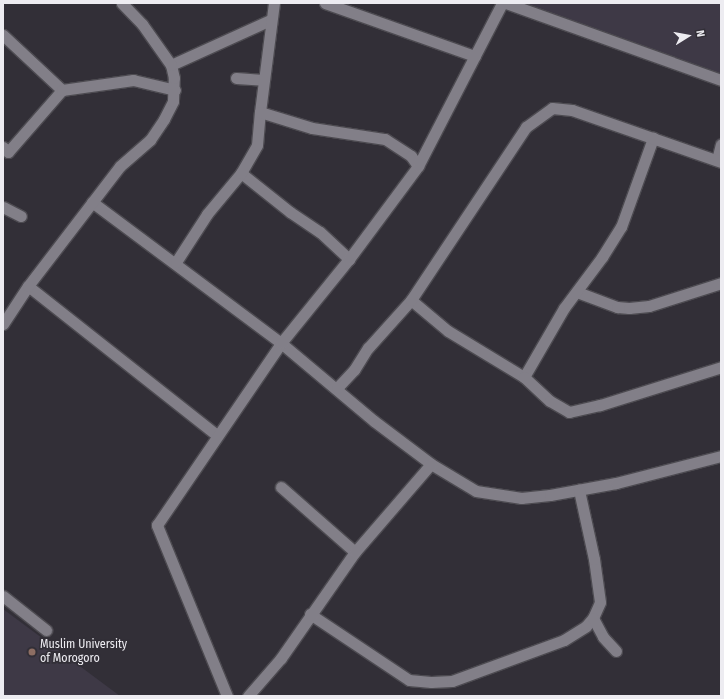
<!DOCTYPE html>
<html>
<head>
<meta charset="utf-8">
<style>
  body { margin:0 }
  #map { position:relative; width:724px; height:699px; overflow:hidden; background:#322f37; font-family:"Fira Sans Condensed",sans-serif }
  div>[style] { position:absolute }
  .built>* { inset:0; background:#3e3946 }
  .roads { filter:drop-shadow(1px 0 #4d4b51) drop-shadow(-1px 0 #4d4b51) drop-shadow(0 1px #4d4b51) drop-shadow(0 -1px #4d4b51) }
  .minor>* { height:11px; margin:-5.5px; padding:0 5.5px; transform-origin:5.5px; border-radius:5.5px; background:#827f88 }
  .dots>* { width:11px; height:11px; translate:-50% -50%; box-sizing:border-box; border:2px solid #322f37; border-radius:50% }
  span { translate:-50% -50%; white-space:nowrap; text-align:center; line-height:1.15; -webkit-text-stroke:3.5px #322f37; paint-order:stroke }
  .poi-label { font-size:12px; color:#edecf1 }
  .left { translate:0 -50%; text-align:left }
  .frame { position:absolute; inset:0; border:4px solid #edecf1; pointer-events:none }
  .north { position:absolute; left:668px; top:16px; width:40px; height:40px; -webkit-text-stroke:3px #322f37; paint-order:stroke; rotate:79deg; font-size:11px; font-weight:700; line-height:16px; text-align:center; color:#edecf1 }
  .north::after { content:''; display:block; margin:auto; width:14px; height:18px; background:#edecf1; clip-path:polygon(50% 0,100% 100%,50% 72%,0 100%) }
</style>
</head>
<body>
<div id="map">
  <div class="built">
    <div style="clip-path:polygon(512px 3px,721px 3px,721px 75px)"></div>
    <div style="clip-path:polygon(3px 609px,120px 696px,3px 696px)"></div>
  </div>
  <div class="roads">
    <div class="minor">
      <div style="left:325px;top:3px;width:159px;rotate:19.5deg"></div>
      <div style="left:506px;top:3px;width:228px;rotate:19.7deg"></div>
      <div style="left:3px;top:35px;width:81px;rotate:43deg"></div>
      <div style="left:62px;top:90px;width:82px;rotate:131.1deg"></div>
      <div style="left:8px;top:152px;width:7px;rotate:-135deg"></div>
      <div style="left:171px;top:65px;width:109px;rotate:-24.4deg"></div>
      <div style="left:236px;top:78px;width:27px;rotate:4deg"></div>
      <div style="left:62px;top:90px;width:72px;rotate:-8deg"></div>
      <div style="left:133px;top:80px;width:43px;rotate:13.4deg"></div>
      <div style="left:260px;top:112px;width:110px;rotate:-82.7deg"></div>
      <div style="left:717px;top:160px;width:16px;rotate:-76deg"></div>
      <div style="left:241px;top:173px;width:63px;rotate:38.5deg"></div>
      <div style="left:290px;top:212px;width:36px;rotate:34deg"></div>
      <div style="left:320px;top:232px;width:40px;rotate:43deg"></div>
      <div style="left:92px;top:202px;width:236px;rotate:36.7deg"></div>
      <div style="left:281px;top:343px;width:121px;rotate:40deg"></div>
      <div style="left:374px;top:421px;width:71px;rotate:37deg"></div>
      <div style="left:431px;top:464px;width:52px;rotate:31deg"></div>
      <div style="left:476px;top:491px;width:46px;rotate:8.8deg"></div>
      <div style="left:521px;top:498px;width:29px;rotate:-6deg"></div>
      <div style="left:550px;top:495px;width:67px;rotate:-10.3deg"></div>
      <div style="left:616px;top:483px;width:108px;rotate:-14.4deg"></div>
      <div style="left:3px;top:207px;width:20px;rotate:27deg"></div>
      <div style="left:176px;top:262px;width:57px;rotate:-57.1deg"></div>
      <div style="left:207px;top:214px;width:53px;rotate:-50.3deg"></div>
      <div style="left:241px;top:173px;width:32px;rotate:-60deg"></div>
      <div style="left:257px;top:145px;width:33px;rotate:-85deg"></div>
      <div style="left:260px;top:112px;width:54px;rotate:17.1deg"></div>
      <div style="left:312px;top:128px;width:74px;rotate:8.6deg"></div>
      <div style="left:385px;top:139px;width:31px;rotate:33deg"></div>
      <div style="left:411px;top:156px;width:12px;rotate:55deg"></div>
      <div style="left:28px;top:286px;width:241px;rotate:38.3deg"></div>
      <div style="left:577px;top:292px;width:43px;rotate:20.6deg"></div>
      <div style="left:617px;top:307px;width:12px;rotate:5deg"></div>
      <div style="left:629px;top:308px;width:20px;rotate:-6deg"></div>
      <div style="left:649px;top:306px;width:76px;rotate:-17.7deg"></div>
      <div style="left:411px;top:300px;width:48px;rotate:40deg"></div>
      <div style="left:448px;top:331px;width:89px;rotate:31.2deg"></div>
      <div style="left:524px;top:377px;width:80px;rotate:-59.9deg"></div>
      <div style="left:564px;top:308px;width:64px;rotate:-53.3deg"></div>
      <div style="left:602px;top:257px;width:36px;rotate:-58deg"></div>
      <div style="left:621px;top:227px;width:95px;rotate:-70.2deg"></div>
      <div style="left:3px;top:324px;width:45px;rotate:-56.7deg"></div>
      <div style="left:28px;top:286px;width:151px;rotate:-52.5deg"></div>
      <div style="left:120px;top:166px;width:40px;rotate:-41deg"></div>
      <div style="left:150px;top:140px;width:25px;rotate:-56deg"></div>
      <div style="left:164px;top:119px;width:20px;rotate:-63deg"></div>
      <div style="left:173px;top:101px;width:23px;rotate:-88deg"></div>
      <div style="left:174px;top:78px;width:13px;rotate:-103deg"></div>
      <div style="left:171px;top:65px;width:50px;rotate:-125.3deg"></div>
      <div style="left:142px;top:24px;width:29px;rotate:-134deg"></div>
      <div style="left:524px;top:377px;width:35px;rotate:43deg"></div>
      <div style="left:550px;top:401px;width:22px;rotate:30deg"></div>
      <div style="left:569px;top:412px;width:32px;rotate:-13deg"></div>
      <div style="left:600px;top:405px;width:127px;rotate:-17.4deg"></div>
      <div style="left:337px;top:388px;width:25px;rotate:-47deg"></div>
      <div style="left:354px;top:370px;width:26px;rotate:-58deg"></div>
      <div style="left:368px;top:348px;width:64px;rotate:-48.1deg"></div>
      <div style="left:411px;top:300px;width:208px;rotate:-56.4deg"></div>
      <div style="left:526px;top:127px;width:32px;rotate:-36deg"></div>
      <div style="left:552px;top:108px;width:20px;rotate:6deg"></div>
      <div style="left:572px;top:110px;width:158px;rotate:19.2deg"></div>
      <div style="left:281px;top:487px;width:98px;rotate:41.3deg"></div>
      <div style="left:3px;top:596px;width:55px;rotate:38.3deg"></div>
      <div style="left:310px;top:614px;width:119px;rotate:33.7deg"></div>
      <div style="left:409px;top:680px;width:22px;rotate:5deg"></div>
      <div style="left:431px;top:682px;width:21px;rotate:-3deg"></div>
      <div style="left:452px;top:681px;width:119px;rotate:-20.1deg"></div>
      <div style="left:564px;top:640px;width:26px;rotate:-32deg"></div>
      <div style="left:586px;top:626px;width:11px;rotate:-49deg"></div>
      <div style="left:593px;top:618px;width:17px;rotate:-66deg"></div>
      <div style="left:600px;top:602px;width:43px;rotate:-97.9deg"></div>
      <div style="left:594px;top:559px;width:71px;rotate:-102.3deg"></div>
      <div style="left:593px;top:618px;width:21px;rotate:62deg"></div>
      <div style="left:603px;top:637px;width:19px;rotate:47deg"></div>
      <div style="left:227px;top:696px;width:185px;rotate:-112.3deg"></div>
      <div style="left:157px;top:525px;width:220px;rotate:-55.7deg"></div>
      <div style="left:281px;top:343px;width:108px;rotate:-51deg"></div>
      <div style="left:349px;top:259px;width:116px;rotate:-53.4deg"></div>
      <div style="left:418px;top:166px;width:183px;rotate:-62.7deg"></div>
      <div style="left:248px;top:696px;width:50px;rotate:-49deg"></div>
      <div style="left:281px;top:658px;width:129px;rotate:-55.1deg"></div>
      <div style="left:355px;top:552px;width:116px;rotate:-49.2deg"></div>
    </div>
  </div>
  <div class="dots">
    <div style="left:32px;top:652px;background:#8d6e63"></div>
  </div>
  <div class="poi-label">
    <span class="left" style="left:40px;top:652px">Muslim University<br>of Morogoro</span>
  </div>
  <div class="frame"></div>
  <div class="north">N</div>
</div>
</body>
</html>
